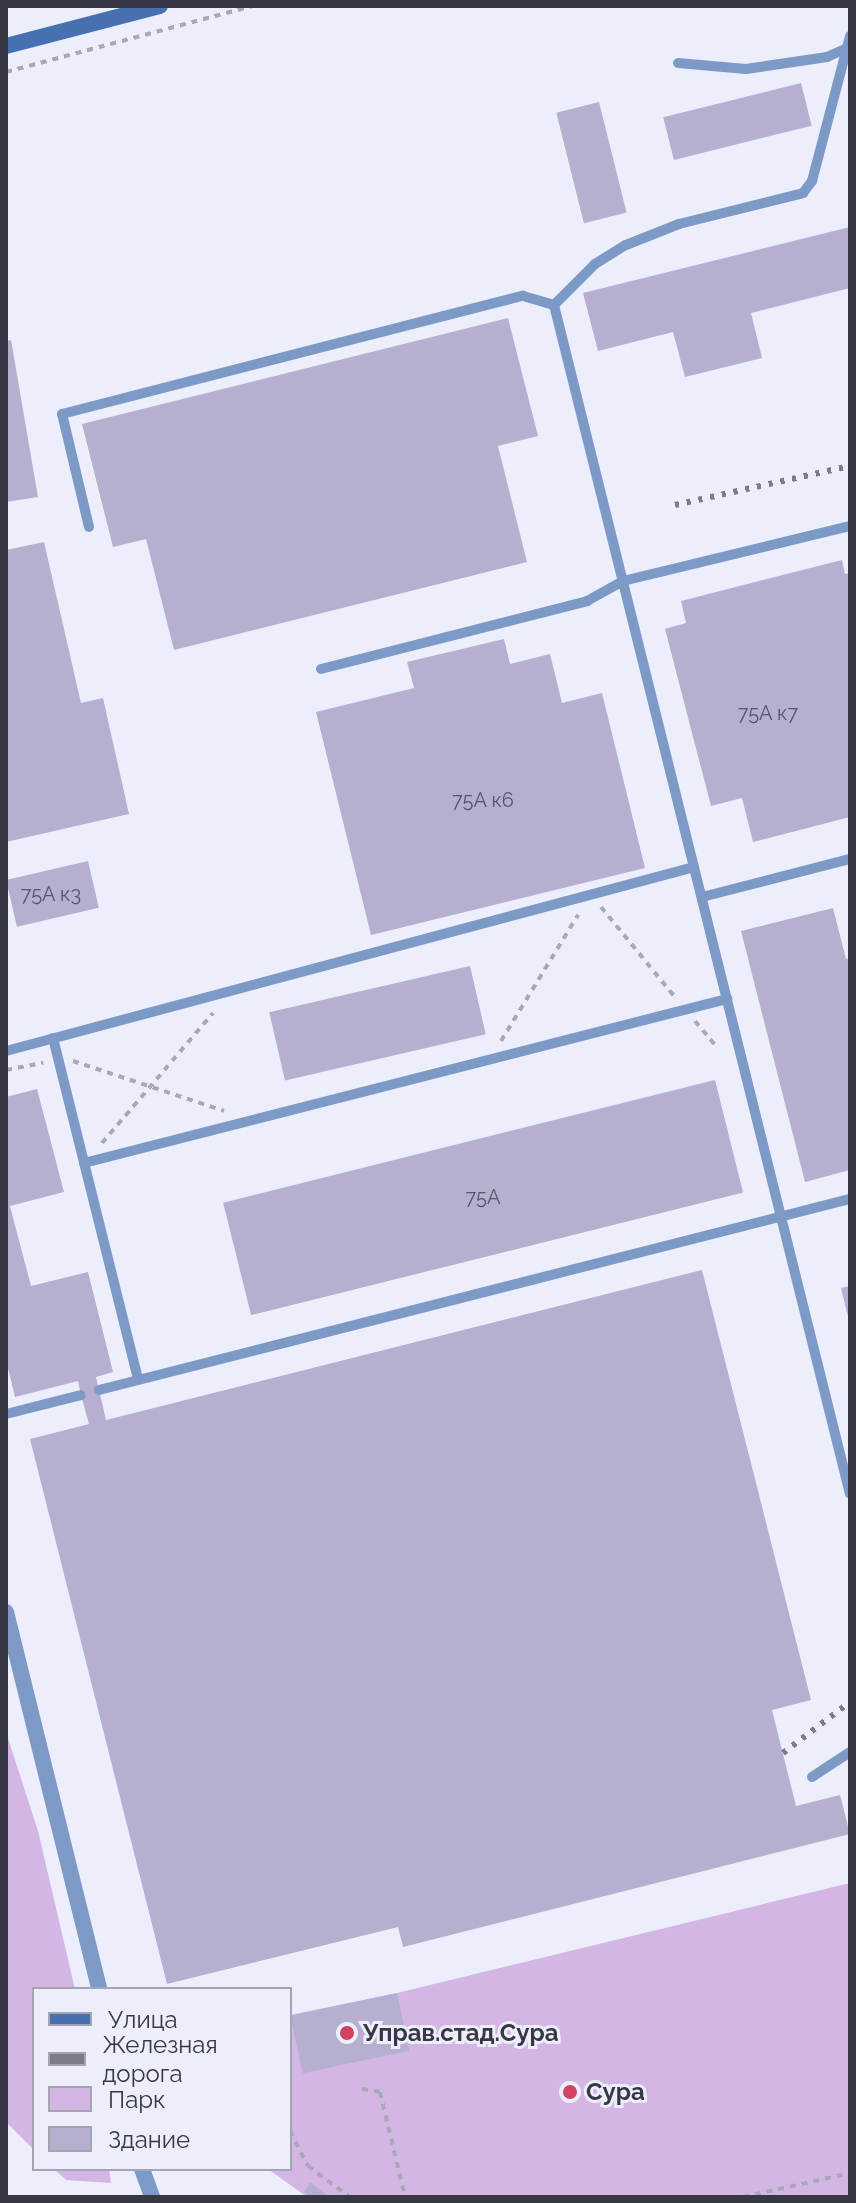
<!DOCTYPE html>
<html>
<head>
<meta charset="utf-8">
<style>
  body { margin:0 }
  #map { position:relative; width:856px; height:2203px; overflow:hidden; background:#eceefc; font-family:Raleway,sans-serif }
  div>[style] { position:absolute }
  .green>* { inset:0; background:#d4b6e4 }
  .building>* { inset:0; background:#b6afcf; transform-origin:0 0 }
  .path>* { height:4px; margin-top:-2px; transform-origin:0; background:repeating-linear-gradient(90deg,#a7a9b6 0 6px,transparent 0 12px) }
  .service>* { height:10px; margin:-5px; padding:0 5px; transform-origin:5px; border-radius:5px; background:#7d9ac6 }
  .minor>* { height:16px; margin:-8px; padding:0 8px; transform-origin:8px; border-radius:8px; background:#7d9ac6 }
  .secondary>* { height:16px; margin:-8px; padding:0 8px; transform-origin:8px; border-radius:8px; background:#4670af }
  .rail>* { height:6px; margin-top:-3px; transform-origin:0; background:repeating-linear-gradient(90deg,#7a7c89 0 4px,transparent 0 12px) }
  .dots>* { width:22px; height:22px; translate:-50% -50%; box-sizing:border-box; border:4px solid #eceefc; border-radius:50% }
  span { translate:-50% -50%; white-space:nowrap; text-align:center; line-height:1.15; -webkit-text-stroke:6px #eceefc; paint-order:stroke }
  .number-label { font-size:20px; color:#565668 }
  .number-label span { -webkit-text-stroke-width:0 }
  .poi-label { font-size:24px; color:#363845; font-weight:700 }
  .left { translate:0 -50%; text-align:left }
  .frame { position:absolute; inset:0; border:8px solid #363845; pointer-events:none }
  .legend { position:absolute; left:32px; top:1987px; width:260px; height:184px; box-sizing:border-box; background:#eceefc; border:2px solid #a3a5b3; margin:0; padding:10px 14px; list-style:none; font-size:24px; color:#363845 }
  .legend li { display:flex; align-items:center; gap:16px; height:40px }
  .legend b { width:40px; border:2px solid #a3a5b3 }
</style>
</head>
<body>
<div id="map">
  <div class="green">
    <div style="clip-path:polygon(6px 1732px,38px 1831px,75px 1989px,34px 1989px,34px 2150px,6px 2122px)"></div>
    <div style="clip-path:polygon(850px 1883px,850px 2197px,307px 2197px,268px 2169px,290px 2169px,290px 2015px,397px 1993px)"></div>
    <div style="clip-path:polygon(54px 2169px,109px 2169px,111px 2183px,66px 2180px)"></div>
  </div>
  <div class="building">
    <div style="left:801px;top:83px;width:44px;height:142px;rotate:76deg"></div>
    <div style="left:599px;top:102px;width:114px;height:44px;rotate:76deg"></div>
    <div style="clip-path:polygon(850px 227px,850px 288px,751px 313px,762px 358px,685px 377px,673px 332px,598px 351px,583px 293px)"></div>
    <div style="clip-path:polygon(508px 318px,538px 436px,498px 446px,527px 562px,174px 650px,146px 539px,113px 547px,82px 424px)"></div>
    <div style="clip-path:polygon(11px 340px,38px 497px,6px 502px,6px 341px)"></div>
    <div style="clip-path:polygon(44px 542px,81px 703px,103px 698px,129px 814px,6px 842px,6px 550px)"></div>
    <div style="clip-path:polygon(842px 560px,845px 574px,850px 573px,850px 817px,753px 842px,742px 798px,711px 806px,665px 629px,686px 623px,681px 601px)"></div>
    <div style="clip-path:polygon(504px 639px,510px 664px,550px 654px,562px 703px,602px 693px,645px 868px,371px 935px,316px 712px,414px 688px,407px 662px)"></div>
    <div style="left:88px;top:861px;width:48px;height:84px;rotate:77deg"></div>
    <div style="clip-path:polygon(833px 908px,846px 959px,850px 958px,850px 1170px,805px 1182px,741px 931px)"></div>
    <div style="left:470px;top:966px;width:70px;height:206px;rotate:77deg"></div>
    <div style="left:715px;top:1080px;width:116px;height:507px;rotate:76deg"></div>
    <div style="clip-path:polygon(37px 1089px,64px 1192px,10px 1206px,31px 1286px,88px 1272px,113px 1372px,96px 1377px,106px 1420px,702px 1270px,811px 1700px,772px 1710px,796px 1806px,840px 1795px,850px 1834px,403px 1947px,398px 1927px,167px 1984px,30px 1439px,89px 1424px,81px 1395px,78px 1381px,15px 1397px,6px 1360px,6px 1097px)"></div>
    <div style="clip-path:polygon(850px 1286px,850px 1321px,849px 1321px,841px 1288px)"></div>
    <div style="left:397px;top:1993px;width:59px;height:109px;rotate:78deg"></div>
    <div style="clip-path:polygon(310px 2182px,329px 2197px,311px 2197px,304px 2192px)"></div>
  </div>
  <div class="path">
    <div style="left:6px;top:72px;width:256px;rotate:-15deg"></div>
    <div style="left:601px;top:907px;width:115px;rotate:50.6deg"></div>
    <div style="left:695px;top:1021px;width:31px;rotate:50deg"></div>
    <div style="left:501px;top:1041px;width:148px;rotate:-58.6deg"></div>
    <div style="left:73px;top:1061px;width:159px;rotate:18.3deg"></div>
    <div style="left:6px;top:1070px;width:38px;rotate:-11deg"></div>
    <div style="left:102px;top:1143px;width:171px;rotate:-49.5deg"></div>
    <div style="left:362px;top:2089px;width:18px;rotate:9deg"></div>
    <div style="left:380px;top:2092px;width:108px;rotate:76.6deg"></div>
    <div style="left:290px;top:2131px;width:39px;rotate:63deg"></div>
    <div style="left:308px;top:2166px;width:52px;rotate:36.4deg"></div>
    <div style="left:743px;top:2197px;width:110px;rotate:-12.6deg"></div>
  </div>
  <div class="service">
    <div style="left:678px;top:63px;width:68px;rotate:5deg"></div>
    <div style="left:746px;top:69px;width:82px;rotate:-8.4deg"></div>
    <div style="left:827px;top:57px;width:24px;rotate:-24deg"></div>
    <div style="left:554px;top:305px;width:58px;rotate:-45deg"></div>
    <div style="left:595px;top:264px;width:36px;rotate:-32deg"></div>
    <div style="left:626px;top:245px;width:57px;rotate:-21.6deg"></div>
    <div style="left:679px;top:224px;width:128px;rotate:-14deg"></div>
    <div style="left:803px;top:193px;width:15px;rotate:-53deg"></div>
    <div style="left:812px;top:181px;width:150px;rotate:-75.3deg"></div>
    <div style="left:89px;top:527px;width:116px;rotate:-103.4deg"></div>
    <div style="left:62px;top:414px;width:476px;rotate:-14.4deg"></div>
    <div style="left:523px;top:296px;width:32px;rotate:16deg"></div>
    <div style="left:554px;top:305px;width:1225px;rotate:76.02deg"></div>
    <div style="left:321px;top:669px;width:275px;rotate:-14.3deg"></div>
    <div style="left:587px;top:601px;width:41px;rotate:-29.1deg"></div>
    <div style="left:623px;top:581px;width:234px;rotate:-13.6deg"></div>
    <div style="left:702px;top:897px;width:153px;rotate:-14.4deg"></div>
    <div style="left:53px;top:1038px;width:352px;rotate:76deg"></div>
    <div style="left:6px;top:1051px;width:712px;rotate:-14.97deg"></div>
    <div style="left:84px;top:1163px;width:664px;rotate:-14.31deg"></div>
    <div style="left:99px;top:1390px;width:775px;rotate:-14.27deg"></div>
    <div style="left:6px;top:1414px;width:77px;rotate:-14.2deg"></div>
    <div style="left:812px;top:1777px;width:45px;rotate:-33.3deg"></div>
  </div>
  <div class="minor">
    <div style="left:6px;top:1612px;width:388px;rotate:76.1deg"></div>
    <div style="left:142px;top:2169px;width:30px;rotate:70deg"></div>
  </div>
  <div class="secondary">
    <div style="left:6px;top:46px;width:159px;rotate:-14.6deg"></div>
  </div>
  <div class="rail">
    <div style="left:675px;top:505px;width:179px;rotate:-12.6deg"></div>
    <div style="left:783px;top:1753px;width:84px;rotate:-37.3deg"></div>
  </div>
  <div class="dots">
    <div style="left:347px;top:2033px;background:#d24265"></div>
    <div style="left:570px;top:2092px;background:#d24265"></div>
  </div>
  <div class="number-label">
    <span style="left:768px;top:713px">75А к7</span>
    <span style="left:483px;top:800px">75А к6</span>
    <span style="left:51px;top:894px">75А к3</span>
    <span style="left:483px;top:1197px">75А</span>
  </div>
  <div class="poi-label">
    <span class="left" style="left:363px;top:2033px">Управ.стад.Сура</span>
    <span class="left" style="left:586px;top:2092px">Сура</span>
  </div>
  <div class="frame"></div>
  <ul class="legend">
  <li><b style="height:10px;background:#4670af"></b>Улица</li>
  <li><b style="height:10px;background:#7a7c89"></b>Железная дорога</li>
  <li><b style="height:22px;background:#d4b6e4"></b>Парк</li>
  <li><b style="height:22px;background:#b6afcf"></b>Здание</li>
  </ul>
</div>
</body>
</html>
